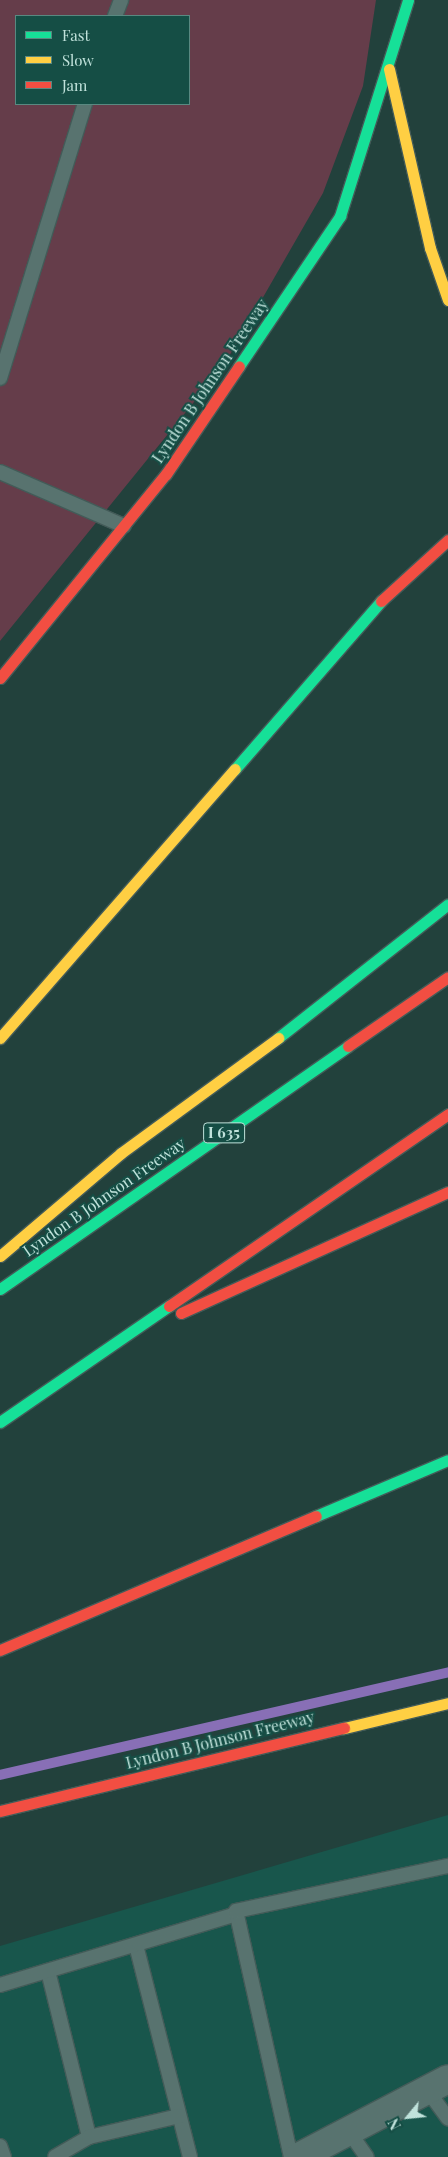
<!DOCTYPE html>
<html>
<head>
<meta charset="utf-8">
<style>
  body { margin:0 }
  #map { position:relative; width:448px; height:2157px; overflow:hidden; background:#22413c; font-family:"Playfair Display",serif }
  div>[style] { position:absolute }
  .built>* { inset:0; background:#18564c }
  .green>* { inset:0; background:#653d4a }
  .stream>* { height:10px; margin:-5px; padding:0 5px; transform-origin:5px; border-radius:5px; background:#886fb6 }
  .roads { filter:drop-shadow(1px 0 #435b58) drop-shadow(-1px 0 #435b58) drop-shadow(0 1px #435b58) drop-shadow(0 -1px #435b58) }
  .lane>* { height:14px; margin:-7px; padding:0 7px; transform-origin:7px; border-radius:7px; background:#58736f }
  .street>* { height:28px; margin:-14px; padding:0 14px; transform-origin:14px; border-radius:14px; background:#58736f }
  .fast>* { height:11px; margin:-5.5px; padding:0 5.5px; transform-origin:5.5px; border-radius:5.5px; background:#16e098 }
  .slow>* { height:11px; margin:-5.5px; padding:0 5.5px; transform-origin:5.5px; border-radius:5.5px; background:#ffcf43 }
  .jam>* { height:11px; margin:-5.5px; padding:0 5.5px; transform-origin:5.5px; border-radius:5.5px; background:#f24e42 }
  span { translate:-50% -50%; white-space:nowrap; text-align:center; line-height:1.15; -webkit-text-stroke:4px #154e45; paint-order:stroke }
  .shield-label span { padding:1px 4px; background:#154e45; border:1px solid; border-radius:4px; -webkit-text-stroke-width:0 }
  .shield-label { font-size:15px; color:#c0e2db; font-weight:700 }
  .street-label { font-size:16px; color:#c0e2db }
  .legend { position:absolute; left:15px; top:15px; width:175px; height:90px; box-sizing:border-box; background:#154e45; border:1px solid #598981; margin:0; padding:6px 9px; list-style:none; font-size:15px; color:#c0e2db }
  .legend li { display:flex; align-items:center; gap:10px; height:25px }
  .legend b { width:25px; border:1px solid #598981 }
  .north { position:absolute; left:383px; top:2092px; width:50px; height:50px; -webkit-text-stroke:4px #154e45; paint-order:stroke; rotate:242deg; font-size:14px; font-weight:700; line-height:20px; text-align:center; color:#c0e2db }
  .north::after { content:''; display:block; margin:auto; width:18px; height:22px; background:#c0e2db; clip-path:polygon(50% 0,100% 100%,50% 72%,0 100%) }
</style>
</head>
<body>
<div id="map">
  <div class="built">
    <div style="clip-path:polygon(448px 1815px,448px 2157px,0 2157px,0 1946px)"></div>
  </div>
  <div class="green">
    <div style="clip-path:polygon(evenodd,0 0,376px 0,363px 86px,323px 193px,224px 365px,0 641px,0 0,16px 16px,189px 16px,189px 104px,16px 104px,16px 16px)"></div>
  </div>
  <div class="stream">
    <div style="left:0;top:1775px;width:460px;rotate:-12.9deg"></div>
  </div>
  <div class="roads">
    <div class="lane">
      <div style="left:115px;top:16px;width:17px;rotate:-69deg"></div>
      <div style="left:0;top:378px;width:287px;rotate:-72.8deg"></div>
      <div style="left:0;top:472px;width:135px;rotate:23.5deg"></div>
      <div style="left:136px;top:1945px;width:219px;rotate:75.7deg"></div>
      <div style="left:48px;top:1971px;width:171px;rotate:76.1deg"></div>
      <div style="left:89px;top:2137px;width:39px;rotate:150deg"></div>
      <div style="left:0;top:1985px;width:247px;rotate:-16.7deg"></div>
      <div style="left:428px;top:2091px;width:34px;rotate:54deg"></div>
      <div style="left:350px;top:2133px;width:29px;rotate:55deg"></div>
      <div style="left:89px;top:2137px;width:92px;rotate:-13.1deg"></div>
      <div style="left:0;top:2146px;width:12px;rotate:70deg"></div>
      <div style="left:291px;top:2157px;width:252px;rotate:-102.6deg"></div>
      <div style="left:236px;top:1911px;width:217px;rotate:-12deg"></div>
    </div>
    <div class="street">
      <div style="left:299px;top:2157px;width:168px;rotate:-27.6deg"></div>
    </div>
    <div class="fast">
      <div style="left:239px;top:366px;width:181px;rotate:-56deg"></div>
      <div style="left:340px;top:216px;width:226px;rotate:-72.5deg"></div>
      <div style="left:235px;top:769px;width:223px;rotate:-49deg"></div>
      <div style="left:278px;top:1038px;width:216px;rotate:-38.2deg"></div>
      <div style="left:0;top:1289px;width:424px;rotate:-34.9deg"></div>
      <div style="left:0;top:1422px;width:205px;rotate:-34.5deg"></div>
      <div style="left:316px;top:1516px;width:143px;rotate:-23deg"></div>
    </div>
    <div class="slow">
      <div style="left:389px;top:69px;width:184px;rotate:77.1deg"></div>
      <div style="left:430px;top:248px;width:55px;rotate:70.9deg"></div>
      <div style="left:0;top:1038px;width:357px;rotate:-48.9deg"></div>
      <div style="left:0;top:1256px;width:159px;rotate:-40.4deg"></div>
      <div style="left:121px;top:1153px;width:195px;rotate:-36.2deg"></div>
      <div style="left:344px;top:1728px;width:107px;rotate:-13.5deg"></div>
    </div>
    <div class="jam">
      <div style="left:381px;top:601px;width:91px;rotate:-42.3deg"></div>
      <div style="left:0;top:678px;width:263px;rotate:-50.9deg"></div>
      <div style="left:166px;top:474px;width:130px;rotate:-55.9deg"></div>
      <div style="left:348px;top:1046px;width:121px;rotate:-34.6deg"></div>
      <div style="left:169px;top:1306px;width:339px;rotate:-34.5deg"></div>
      <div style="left:181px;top:1313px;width:293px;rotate:-24.4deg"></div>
      <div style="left:0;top:1650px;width:343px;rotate:-23deg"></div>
      <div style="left:0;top:1811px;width:354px;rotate:-13.6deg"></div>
    </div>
  </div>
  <div class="shield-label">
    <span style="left:224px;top:1133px">I 635</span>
  </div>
  <div class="street-label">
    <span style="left:210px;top:381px;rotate:-56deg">Lyndon B Johnson Freeway</span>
    <span style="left:104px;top:1197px;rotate:-35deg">Lyndon B Johnson Freeway</span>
    <span style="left:220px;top:1740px;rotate:-14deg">Lyndon B Johnson Freeway</span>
  </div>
  <ul class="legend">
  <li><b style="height:6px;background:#16e098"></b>Fast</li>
  <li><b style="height:6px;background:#ffcf43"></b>Slow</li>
  <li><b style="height:6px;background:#f24e42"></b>Jam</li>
  </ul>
  <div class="north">N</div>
</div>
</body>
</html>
